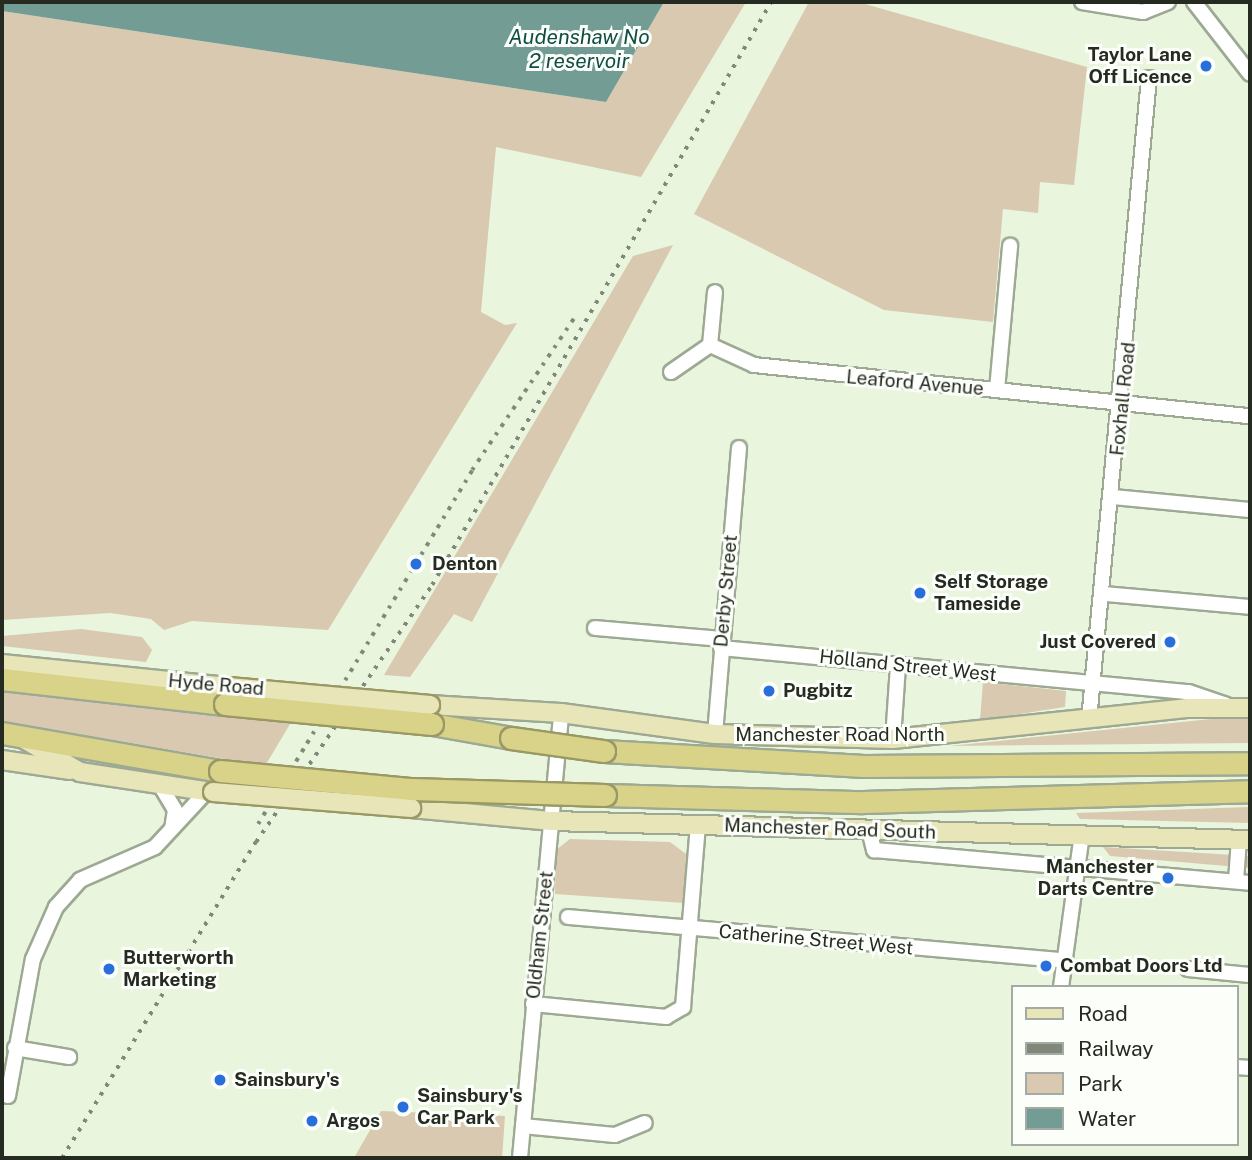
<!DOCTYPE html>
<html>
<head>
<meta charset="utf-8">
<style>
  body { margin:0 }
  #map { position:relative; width:1252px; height:1160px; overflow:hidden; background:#e9f5dd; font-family:"Public Sans",sans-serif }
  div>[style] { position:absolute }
  .green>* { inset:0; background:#d9c9b0 }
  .water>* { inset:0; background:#739c94 }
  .roads { filter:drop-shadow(2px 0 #9da993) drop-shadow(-2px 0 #9da993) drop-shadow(0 2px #9da993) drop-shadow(0 -2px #9da993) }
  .minor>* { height:14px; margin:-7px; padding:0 7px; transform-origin:7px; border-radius:7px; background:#fff }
  .major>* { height:18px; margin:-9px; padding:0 9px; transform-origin:9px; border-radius:9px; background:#e8e5b8 }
  .highway>* { height:21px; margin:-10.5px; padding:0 10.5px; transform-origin:10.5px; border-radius:10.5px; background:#d9d389 }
  .rail>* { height:3.5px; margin-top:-1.75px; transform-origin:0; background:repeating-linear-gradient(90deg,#808879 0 3.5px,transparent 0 10.5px) }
  .bridges { filter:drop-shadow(2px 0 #9a9865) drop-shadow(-2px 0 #9a9865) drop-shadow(0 2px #9a9865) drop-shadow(0 -2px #9a9865) }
  .major-bridge>* { height:18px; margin:-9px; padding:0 9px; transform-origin:9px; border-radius:9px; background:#e8e5b8 }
  .highway-bridge>* { height:21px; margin:-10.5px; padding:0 10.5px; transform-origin:10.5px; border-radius:10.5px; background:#d9d389 }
  .dots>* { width:19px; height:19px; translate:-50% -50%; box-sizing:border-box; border:4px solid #fcfefa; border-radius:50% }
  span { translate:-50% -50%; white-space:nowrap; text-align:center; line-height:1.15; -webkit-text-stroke:6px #fcfefa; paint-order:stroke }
  .poi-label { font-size:19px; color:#262b22; font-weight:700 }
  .right { translate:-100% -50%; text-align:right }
  .left { translate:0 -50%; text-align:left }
  .street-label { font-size:19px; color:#262b22 }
  .water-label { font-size:21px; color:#104d44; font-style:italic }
  .frame { position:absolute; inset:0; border:4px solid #262b22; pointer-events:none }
  .legend { position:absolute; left:1011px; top:985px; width:228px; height:161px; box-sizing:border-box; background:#fcfefa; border:2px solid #a6aaa4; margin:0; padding:9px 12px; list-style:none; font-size:21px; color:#262b22 }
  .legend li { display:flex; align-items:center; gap:14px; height:35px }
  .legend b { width:35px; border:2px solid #a6aaa4 }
</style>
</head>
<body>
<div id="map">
  <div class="green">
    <div style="clip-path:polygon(664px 2px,746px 2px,641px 177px,496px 147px,481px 312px,505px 325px,517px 323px,328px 630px,192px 621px,164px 630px,151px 619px,110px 613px,2px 620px,2px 11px,606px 102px)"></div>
    <div style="clip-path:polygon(809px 2px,858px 2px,1087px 67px,1074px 185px,1040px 182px,1038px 213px,1003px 209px,993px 322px,884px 310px,694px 214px)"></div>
    <div style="clip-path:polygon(673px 245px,472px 622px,454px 614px,410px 677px,384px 675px,633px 256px)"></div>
    <div style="clip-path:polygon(81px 629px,142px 637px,152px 650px,146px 662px,2px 646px,2px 636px)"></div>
    <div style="clip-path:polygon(983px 682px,1066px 691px,1065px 707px,980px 720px)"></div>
    <div style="clip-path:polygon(2px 688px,293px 719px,265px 766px,2px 721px)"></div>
    <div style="clip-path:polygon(1211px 719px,1250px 719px,1250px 743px,949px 746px)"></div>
    <div style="clip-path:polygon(1250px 807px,1250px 823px,1080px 819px,1076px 813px)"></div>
    <div style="clip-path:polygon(570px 839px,670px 842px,686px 854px,684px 903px,555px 894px,556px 850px)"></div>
    <div style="clip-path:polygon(1103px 847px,1250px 856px,1250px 868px,1110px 856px)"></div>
    <div style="clip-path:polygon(381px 1111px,505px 1116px,502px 1158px,354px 1158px)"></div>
  </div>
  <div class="water">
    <div style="clip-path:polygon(2px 2px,664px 2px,606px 102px,2px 11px)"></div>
  </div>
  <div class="roads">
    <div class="minor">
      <div style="left:1082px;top:2px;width:62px;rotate:9.3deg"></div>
      <div style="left:1143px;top:12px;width:27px;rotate:-22deg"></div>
      <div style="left:1194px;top:2px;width:91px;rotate:52.1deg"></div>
      <div style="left:710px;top:345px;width:48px;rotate:24.4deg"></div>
      <div style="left:754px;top:365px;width:499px;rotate:5.9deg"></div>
      <div style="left:671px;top:372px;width:47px;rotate:-34.7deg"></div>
      <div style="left:710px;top:345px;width:53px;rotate:-84.6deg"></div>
      <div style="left:997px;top:390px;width:145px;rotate:-84.8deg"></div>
      <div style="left:1112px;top:497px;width:139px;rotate:5.4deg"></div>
      <div style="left:1105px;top:594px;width:146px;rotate:5.1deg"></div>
      <div style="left:595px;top:628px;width:126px;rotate:5deg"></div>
      <div style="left:721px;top:648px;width:470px;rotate:5.4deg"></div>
      <div style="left:1189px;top:692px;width:39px;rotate:19deg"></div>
      <div style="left:1089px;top:720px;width:645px;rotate:-84.66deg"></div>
      <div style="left:715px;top:734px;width:287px;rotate:-85.2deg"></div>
      <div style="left:893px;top:739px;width:74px;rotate:-86.1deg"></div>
      <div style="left:160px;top:785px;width:29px;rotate:59deg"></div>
      <div style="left:175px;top:810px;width:18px;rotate:99deg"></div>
      <div style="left:869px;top:830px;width:21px;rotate:76deg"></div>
      <div style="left:874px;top:850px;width:377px;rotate:5deg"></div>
      <div style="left:1236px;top:881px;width:42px;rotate:-85.9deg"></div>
      <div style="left:568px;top:917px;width:498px;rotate:5deg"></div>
      <div style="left:1188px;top:969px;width:62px;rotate:5.5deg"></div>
      <div style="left:1061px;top:987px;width:155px;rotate:-82.2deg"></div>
      <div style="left:533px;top:1004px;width:134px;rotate:5.6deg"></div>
      <div style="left:666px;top:1017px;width:20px;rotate:-30deg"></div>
      <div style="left:683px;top:1007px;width:184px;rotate:-85.3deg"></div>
      <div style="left:15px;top:1048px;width:55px;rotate:9.5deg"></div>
      <div style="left:1236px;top:1067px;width:14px;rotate:4deg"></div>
      <div style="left:8px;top:1096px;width:139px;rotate:-79.7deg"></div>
      <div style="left:33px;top:959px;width:57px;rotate:-66.1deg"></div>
      <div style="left:56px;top:907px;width:36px;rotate:-48deg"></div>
      <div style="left:80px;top:880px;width:82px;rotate:-23.7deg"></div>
      <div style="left:155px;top:847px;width:76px;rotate:-47.1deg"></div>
      <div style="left:523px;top:1126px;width:92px;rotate:5.6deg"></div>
      <div style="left:615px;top:1135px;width:32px;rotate:-22deg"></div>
      <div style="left:520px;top:1158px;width:447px;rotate:-84.7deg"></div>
    </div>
    <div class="major">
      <div style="left:2px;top:664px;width:228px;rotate:5.8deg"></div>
      <div style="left:430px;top:705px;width:131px;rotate:3.5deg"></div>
      <div style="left:561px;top:713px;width:155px;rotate:7.8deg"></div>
      <div style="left:715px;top:734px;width:178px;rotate:1.6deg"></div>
      <div style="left:893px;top:739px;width:295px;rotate:-6deg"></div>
      <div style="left:1186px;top:708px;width:64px"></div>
      <div style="left:24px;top:739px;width:65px;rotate:30.5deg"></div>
      <div style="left:80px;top:772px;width:134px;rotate:8.6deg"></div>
      <div style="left:2px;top:760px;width:69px;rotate:8.4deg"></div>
      <div style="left:411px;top:808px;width:142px;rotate:5.3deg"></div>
      <div style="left:552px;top:821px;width:698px;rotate:1.56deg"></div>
    </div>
    <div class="highway">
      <div style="left:2px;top:679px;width:224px;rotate:6.4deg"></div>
      <div style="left:432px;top:724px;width:80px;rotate:10deg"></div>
      <div style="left:2px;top:733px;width:221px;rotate:9.9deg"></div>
      <div style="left:604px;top:751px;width:260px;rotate:3.3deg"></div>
      <div style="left:864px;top:766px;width:386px;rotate:-0.4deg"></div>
      <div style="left:605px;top:795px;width:258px;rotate:1.6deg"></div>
      <div style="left:863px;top:802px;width:387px;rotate:-1.6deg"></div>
    </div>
  </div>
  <div class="rail">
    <div style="left:258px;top:824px;width:414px;rotate:-58.8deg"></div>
    <div style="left:472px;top:470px;width:184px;rotate:-56.1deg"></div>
    <div style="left:62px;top:1158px;width:371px;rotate:-58.5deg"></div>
    <div style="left:256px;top:842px;width:311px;rotate:-55.6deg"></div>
    <div style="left:432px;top:585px;width:674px;rotate:-59.82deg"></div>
  </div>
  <div class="bridges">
    <div class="major-bridge">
      <div style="left:229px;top:687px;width:202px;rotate:5.1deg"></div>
      <div style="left:213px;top:792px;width:199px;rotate:4.6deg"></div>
    </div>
    <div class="highway-bridge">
      <div style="left:225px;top:704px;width:208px;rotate:5.5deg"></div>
      <div style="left:511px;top:738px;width:94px;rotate:8deg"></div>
      <div style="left:220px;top:771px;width:193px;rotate:5.4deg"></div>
      <div style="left:412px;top:789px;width:193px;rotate:1.8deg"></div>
    </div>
  </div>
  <div class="dots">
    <div style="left:1206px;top:66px;background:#286fdb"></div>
    <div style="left:416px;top:564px;background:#286fdb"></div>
    <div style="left:920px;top:593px;background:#286fdb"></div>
    <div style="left:1170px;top:642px;background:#286fdb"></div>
    <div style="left:769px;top:691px;background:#286fdb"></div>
    <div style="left:1168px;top:878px;background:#286fdb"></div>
    <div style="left:1046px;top:966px;background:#286fdb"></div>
    <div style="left:109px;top:969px;background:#286fdb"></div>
    <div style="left:220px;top:1080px;background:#286fdb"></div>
    <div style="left:403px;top:1107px;background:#286fdb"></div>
    <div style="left:312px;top:1121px;background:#286fdb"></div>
  </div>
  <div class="poi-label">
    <span class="right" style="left:1192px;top:66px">Taylor Lane<br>Off Licence</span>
    <span class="left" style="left:432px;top:564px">Denton</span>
    <span class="left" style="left:934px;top:593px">Self Storage<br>Tameside</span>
    <span class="right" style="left:1156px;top:642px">Just Covered</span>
    <span class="left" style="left:783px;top:691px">Pugbitz</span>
    <span class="right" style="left:1154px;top:878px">Manchester<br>Darts Centre</span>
    <span class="left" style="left:123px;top:969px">Butterworth<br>Marketing</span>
    <span class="left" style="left:1060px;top:966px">Combat Doors Ltd</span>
    <span class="left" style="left:234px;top:1080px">Sainsbury's</span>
    <span class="left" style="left:417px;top:1107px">Sainsbury's<br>Car Park</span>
    <span class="left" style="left:326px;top:1121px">Argos</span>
  </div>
  <div class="street-label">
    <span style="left:915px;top:383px;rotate:5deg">Leaford Avenue</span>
    <span style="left:1123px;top:399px;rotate:-84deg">Foxhall Road</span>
    <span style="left:726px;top:591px;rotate:-85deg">Derby Street</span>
    <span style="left:908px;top:666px;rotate:6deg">Holland Street West</span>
    <span style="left:216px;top:685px;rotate:5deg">Hyde Road</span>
    <span style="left:840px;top:735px">Manchester Road North</span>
    <span style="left:830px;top:829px;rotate:2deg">Manchester Road South</span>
    <span style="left:540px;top:935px;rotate:-84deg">Oldham Street</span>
    <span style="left:816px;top:940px;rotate:5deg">Catherine Street West</span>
  </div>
  <div class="water-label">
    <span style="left:579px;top:49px">Audenshaw No<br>2 reservoir</span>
  </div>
  <div class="frame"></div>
  <ul class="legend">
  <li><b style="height:9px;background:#e8e5b8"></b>Road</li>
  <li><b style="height:9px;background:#808879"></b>Railway</li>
  <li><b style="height:19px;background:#d9c9b0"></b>Park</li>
  <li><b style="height:19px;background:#739c94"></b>Water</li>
  </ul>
</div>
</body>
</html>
